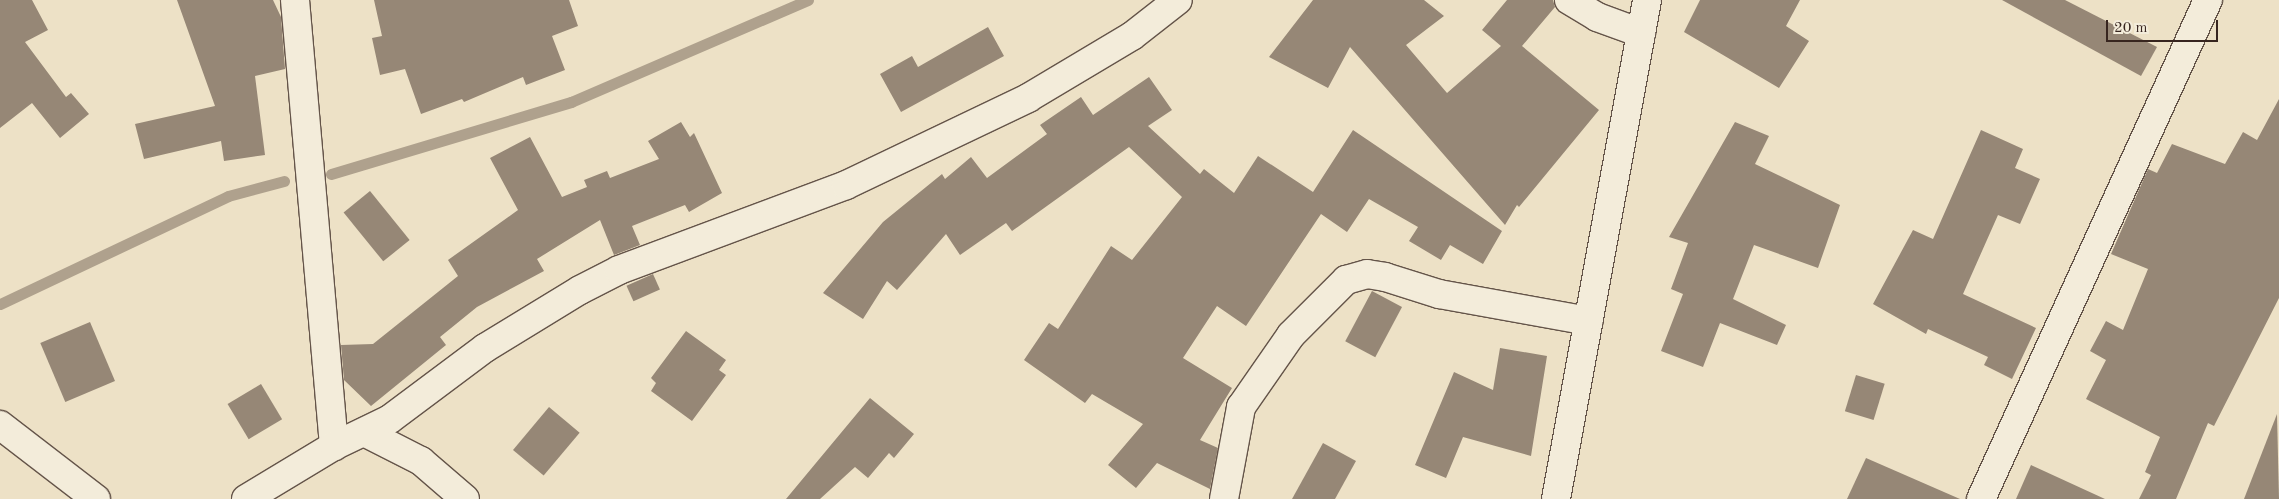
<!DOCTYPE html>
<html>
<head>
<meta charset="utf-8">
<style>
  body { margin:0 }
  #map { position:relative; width:2279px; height:499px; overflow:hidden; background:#ede1c6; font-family:"Old Standard TT",serif }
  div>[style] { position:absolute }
  .stream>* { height:11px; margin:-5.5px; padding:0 5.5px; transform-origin:5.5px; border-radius:5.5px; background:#afa18d }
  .building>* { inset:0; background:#968776; transform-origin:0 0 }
  .roads { filter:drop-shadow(1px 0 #645449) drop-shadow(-1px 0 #645449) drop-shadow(0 1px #645449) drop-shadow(0 -1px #645449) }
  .street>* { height:28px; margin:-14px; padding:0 14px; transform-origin:14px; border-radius:14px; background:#f3ecda }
  .secondary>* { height:28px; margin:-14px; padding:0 14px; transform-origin:14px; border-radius:14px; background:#f3ecda }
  span { translate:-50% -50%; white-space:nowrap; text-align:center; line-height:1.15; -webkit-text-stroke:4px #f3ecda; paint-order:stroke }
  .scale { position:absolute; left:2106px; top:20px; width:112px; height:22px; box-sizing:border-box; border:2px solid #37251f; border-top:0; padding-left:6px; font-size:15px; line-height:18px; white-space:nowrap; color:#37251f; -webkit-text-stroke:4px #f3ecda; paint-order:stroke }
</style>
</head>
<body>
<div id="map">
  <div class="stream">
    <div style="left:331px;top:174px;width:251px;rotate:-16.7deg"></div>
    <div style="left:571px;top:102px;width:258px;rotate:-23.3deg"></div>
    <div style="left:0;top:304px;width:252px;rotate:-25.3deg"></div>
    <div style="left:228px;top:196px;width:58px;rotate:-15deg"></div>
  </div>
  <div class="building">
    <div style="clip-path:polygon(0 0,32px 0,48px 30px,25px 42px,66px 97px,71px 93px,89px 114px,60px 138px,32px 103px,0 128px)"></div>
    <div style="clip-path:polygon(177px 0,273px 0,281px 17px,285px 69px,255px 76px,265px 155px,224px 161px,221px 141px,144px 159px,135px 124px,215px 106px)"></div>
    <div style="clip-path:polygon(374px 0,569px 0,578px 26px,552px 36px,565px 70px,526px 85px,523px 77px,464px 102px,462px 99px,421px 114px,405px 69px,380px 75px,372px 38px,382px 36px)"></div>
    <div style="clip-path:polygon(1313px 0,1424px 0,1444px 16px,1406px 45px,1447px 93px,1501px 46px,1482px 30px,1507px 0,1553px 0,1555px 7px,1522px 46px,1599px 110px,1519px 207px,1517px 205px,1505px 225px,1350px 47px,1328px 88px,1269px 57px)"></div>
    <div style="clip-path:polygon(1700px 0,1800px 0,1786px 26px,1809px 41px,1779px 88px,1684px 32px)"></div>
    <div style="clip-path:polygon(2002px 0,2065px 0,2157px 47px,2141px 76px)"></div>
    <div style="clip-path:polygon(988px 27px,1004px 56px,901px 112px,880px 74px,912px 56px,918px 67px)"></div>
    <div style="clip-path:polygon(1149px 77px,1172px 110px,1148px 126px,1200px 174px,1204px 169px,1234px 193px,1258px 156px,1313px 192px,1353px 130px,1502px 231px,1483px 264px,1450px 245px,1441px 260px,1409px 241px,1418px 227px,1369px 199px,1347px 232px,1321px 214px,1246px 326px,1217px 306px,1183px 358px,1232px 388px,1200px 440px,1218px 448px,1210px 489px,1157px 463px,1136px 488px,1108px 465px,1143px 424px,1092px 394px,1085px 403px,1024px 360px,1049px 323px,1058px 329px,1111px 246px,1132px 260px,1182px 197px,1129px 147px,1012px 231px,1006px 223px,960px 255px,946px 234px,897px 290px,887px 281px,863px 319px,823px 293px,883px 222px,942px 174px,945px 179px,971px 157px,987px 178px,1047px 134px,1040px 125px,1081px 97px,1093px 115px)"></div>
    <div style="clip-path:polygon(2279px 99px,2279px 298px,2214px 426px,2208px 423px,2176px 499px,2139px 499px,2151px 475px,2145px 472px,2160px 437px,2086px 399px,2106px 360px,2090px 351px,2106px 321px,2123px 330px,2148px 269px,2111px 254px,2148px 169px,2157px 173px,2172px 144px,2225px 164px,2243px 132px,2257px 140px)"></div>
    <div style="clip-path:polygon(681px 122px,690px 137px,694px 133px,722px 193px,689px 212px,685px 205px,632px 226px,640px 245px,614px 255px,600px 220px,537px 259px,544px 271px,477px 307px,440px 337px,446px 345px,371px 406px,344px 380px,341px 345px,373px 344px,458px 276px,448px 260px,518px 210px,490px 158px,530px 137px,562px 197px,587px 187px,584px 180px,607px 171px,610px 178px,659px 159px,648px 141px)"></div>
    <div style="clip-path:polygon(1735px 122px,1769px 136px,1755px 164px,1840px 205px,1818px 268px,1754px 245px,1733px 299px,1786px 325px,1777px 345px,1720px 323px,1703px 367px,1661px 351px,1683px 294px,1671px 289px,1688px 243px,1669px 237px)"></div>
    <div style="clip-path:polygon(1981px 130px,2023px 149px,2015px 168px,2040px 179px,2020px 224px,1998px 215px,1963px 294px,2036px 328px,2012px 379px,1984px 365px,1988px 357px,1928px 329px,1926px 334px,1873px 304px,1913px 230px,1933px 239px)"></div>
    <div style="left:370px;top:191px;width:63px;height:34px;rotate:51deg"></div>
    <div style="left:653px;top:274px;width:17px;height:29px;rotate:66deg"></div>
    <div style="left:1372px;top:291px;width:34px;height:57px;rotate:28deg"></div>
    <div style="left:90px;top:322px;width:64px;height:54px;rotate:67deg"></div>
    <div style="clip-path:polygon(686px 331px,726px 360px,719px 370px,726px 375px,692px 421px,651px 391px,656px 383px,651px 378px)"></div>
    <div style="clip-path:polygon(1500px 348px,1547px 356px,1531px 456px,1463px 437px,1446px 478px,1415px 465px,1454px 372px,1493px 390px)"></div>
    <div style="left:1856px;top:375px;width:30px;height:38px;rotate:17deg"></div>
    <div style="left:261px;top:384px;width:41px;height:39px;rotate:59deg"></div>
    <div style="clip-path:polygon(870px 398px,914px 434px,894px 458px,889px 453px,868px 478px,855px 467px,820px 499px,786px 499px)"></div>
    <div style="left:549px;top:407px;width:40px;height:56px;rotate:40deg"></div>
    <div style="clip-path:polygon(2277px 414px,2279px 499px,2244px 499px)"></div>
    <div style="clip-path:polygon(1323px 443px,1356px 461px,1335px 499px,1292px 499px)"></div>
    <div style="clip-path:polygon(1866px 458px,1960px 499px,1847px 499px)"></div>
    <div style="clip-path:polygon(2031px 465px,2105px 499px,2016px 499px)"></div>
  </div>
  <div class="roads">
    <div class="street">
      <div style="left:295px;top:0;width:448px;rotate:85deg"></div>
      <div style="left:1569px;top:0;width:33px;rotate:31deg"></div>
      <div style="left:1597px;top:17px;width:47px;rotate:20deg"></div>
      <div style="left:0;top:425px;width:121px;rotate:37.6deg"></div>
      <div style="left:366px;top:433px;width:62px;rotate:27deg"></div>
      <div style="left:421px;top:461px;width:58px;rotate:40.8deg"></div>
      <div style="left:246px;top:499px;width:103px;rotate:-31.1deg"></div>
      <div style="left:334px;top:446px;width:62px;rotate:-25.7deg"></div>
      <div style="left:390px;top:419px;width:119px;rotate:-36.8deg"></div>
      <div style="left:485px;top:348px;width:111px;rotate:-31.4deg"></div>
      <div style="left:580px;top:290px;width:44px;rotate:-27.1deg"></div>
      <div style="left:619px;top:270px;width:242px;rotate:-20.5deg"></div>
      <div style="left:846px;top:185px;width:202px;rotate:-25.5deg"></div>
      <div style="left:1028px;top:98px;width:121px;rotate:-30.8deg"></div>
      <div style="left:1132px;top:36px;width:58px;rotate:-38deg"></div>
      <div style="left:1224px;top:499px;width:94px;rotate:-79.5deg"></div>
      <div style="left:1241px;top:407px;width:88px;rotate:-55.2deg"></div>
      <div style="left:1291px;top:335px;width:78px;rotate:-45deg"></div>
      <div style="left:1346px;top:280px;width:22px;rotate:-16deg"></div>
      <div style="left:1367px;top:274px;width:18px;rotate:9deg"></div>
      <div style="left:1385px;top:277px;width:57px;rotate:17.5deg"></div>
      <div style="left:1439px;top:294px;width:152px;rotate:10.2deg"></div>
      <div style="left:1981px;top:499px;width:548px;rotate:-65.54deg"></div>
    </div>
    <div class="secondary">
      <div style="left:1556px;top:499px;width:507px;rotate:-79.66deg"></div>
    </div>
  </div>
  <div class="scale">20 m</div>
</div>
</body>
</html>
